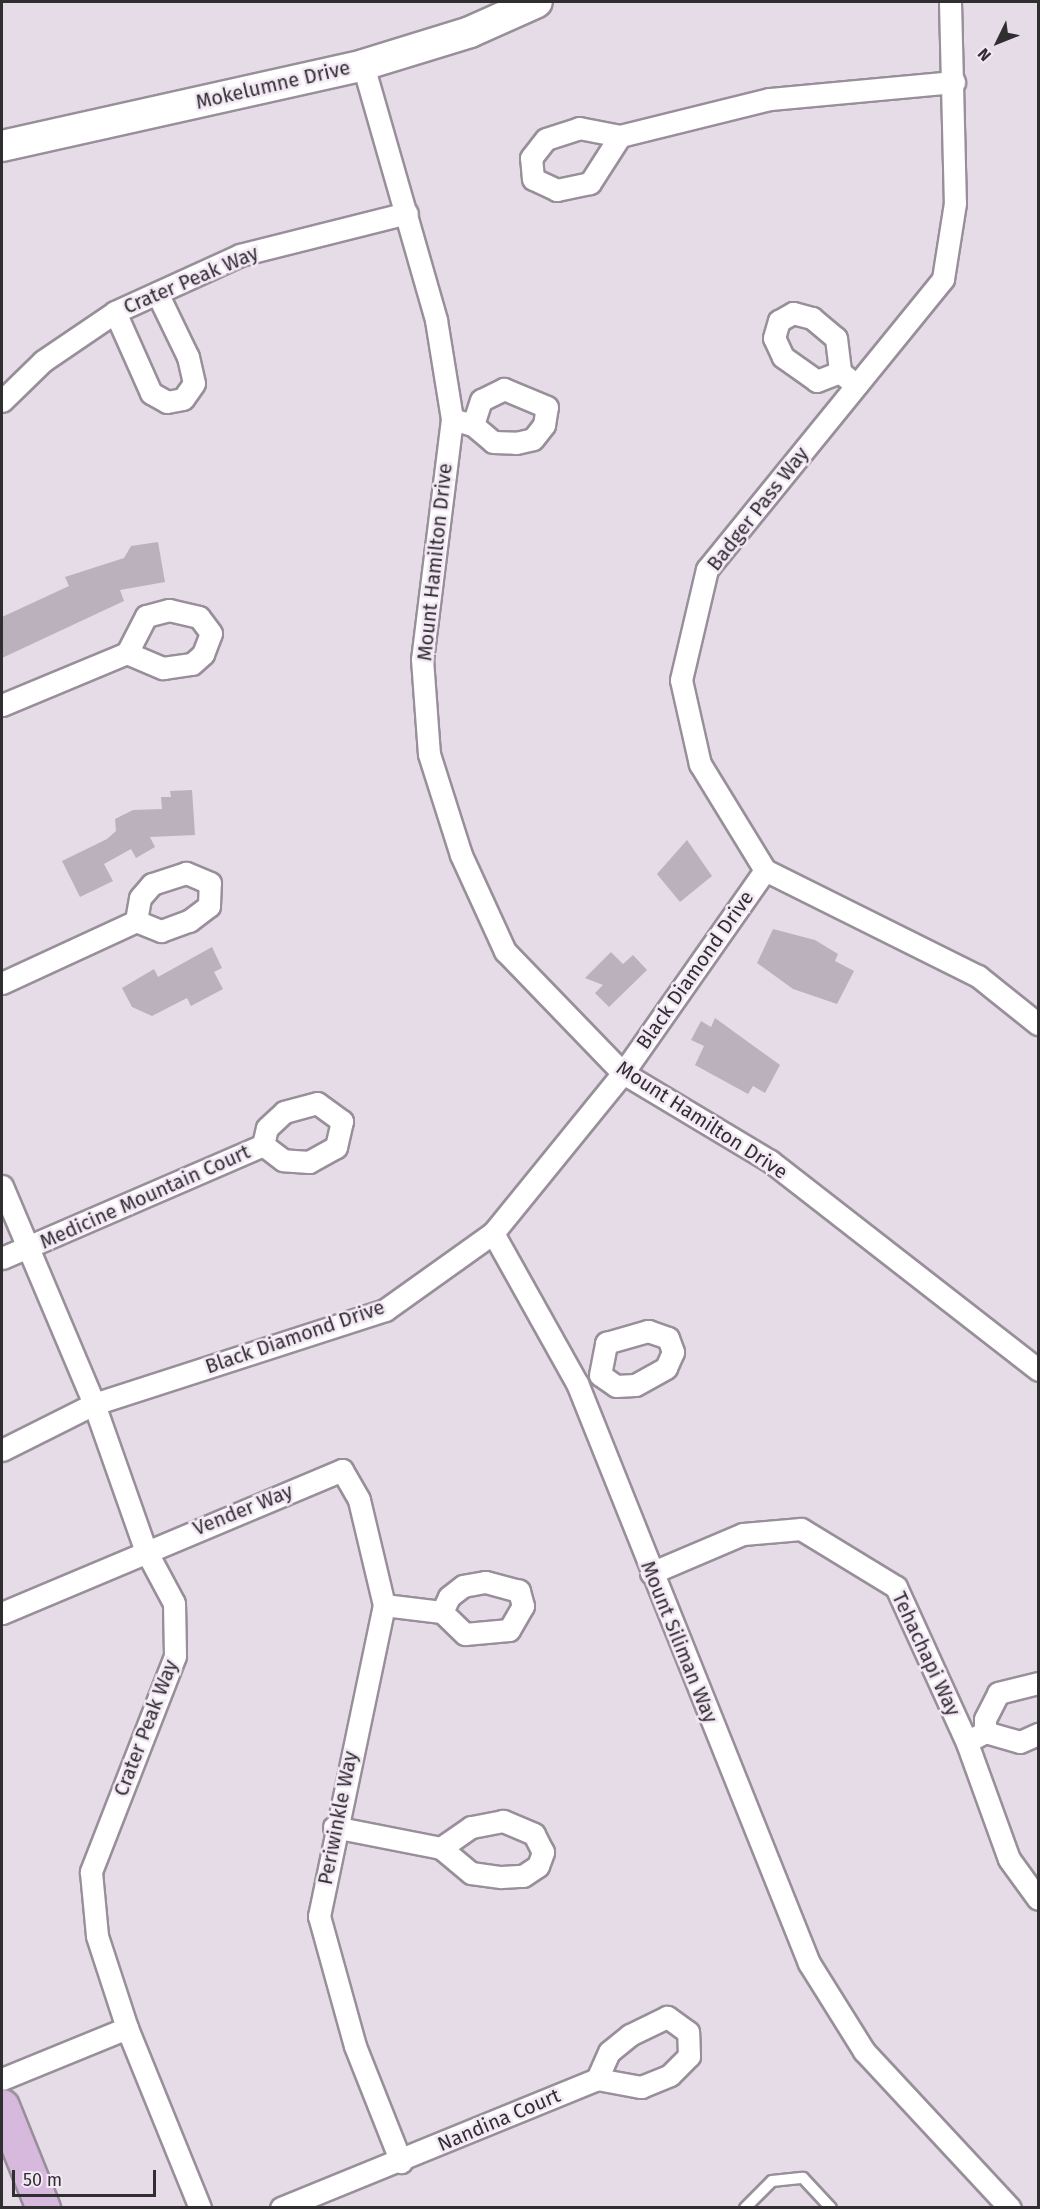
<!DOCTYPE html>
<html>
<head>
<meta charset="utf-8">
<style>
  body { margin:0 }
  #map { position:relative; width:1040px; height:2209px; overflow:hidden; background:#e5dce7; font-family:"Fira Sans",sans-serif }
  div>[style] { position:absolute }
  .building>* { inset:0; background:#bab1bc }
  .roads { filter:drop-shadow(2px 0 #988f9a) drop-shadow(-2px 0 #988f9a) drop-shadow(0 2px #988f9a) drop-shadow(0 -2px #988f9a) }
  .lane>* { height:10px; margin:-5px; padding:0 5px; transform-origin:5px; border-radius:5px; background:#fff }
  .street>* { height:21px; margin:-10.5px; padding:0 10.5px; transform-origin:10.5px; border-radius:10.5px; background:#fff }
  .secondary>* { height:30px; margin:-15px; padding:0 15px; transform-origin:15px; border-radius:15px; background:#fff }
  .primary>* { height:33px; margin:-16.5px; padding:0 16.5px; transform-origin:16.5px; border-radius:16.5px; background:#d7b9de }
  span { translate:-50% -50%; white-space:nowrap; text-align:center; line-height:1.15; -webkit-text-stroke:5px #f3e9f5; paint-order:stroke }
  .street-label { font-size:20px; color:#312e32 }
  .frame { position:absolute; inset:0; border:3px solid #312e32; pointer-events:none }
  .north { position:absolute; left:968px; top:12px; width:60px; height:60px; -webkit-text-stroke:4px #f3e9f5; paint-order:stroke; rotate:227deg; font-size:16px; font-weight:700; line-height:24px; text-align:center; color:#312e32 }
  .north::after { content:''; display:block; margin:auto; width:21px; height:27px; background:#312e32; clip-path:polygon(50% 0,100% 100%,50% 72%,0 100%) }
  .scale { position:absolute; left:12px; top:2170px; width:144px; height:27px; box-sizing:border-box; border:3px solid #312e32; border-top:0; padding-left:8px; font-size:18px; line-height:21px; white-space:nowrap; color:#312e32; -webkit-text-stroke:4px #f3e9f5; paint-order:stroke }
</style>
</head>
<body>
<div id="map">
  <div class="building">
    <div style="clip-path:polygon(158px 542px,165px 582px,120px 590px,124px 601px,2px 658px,2px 617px,69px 586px,65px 577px,124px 558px,131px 546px)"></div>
    <div style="clip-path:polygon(192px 790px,195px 835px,150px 837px,155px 847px,136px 858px,131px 849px,104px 864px,113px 881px,80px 897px,62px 861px,107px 839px,116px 831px,115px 819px,133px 810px,162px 809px,161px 797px,171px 797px,170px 791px)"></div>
    <div style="clip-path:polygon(687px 840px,712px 876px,680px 902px,657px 874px)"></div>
    <div style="clip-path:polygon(773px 929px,815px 940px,838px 954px,835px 961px,854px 971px,837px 1004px,793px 989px,757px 963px)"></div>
    <div style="clip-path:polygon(212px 947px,222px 968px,214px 972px,223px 989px,191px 1006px,187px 998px,152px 1016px,132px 1007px,122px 988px,154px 969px,158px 977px)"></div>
    <div style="clip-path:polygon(611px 952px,623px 964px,633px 955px,647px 970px,609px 1007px,595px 993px,603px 985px,585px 978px)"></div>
    <div style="clip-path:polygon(715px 1018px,780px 1065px,765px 1093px,753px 1086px,748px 1094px,695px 1065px,704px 1046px,691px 1040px,701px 1021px,711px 1027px)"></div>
  </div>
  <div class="roads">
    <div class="lane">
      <div style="left:745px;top:2208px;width:38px;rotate:-45deg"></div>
      <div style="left:772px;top:2181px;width:31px;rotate:-6deg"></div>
      <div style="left:803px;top:2178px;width:41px;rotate:47deg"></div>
    </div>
    <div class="street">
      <div style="left:950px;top:2px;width:201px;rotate:88.6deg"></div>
      <div style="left:955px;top:203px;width:77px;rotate:99deg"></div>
      <div style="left:943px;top:279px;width:374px;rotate:129.1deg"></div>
      <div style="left:707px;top:569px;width:114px;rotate:103.2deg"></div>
      <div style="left:681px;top:680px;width:86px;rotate:77.3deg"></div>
      <div style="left:700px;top:764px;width:124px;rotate:58.5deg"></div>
      <div style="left:765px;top:870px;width:238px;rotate:26.5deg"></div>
      <div style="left:978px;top:976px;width:77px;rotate:38.7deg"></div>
      <div style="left:363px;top:65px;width:265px;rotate:74deg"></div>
      <div style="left:436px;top:320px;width:100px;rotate:80.8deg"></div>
      <div style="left:452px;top:419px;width:242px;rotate:97.1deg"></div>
      <div style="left:422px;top:659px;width:95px;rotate:85.8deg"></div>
      <div style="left:429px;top:754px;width:106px;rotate:72.4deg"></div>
      <div style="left:461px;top:855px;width:106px;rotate:65.4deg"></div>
      <div style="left:505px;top:951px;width:170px;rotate:46deg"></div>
      <div style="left:623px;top:1073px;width:171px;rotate:30.9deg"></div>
      <div style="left:770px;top:1161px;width:340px;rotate:37.9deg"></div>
      <div style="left:620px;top:136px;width:56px;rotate:122.6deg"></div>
      <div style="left:590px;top:183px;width:34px;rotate:168deg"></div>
      <div style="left:557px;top:190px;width:26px;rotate:-155deg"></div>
      <div style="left:533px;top:179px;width:21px;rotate:-95deg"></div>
      <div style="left:531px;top:158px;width:24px;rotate:-52deg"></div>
      <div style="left:546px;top:139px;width:35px;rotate:-18deg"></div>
      <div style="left:579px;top:128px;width:42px;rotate:11deg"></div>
      <div style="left:620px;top:136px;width:154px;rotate:-13.9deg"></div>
      <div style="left:770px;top:99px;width:185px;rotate:-5.3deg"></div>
      <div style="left:115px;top:312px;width:89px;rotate:66deg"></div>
      <div style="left:151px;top:393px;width:18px;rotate:29deg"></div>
      <div style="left:167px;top:402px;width:16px;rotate:-11deg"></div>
      <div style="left:183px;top:399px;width:19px;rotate:-55deg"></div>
      <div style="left:194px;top:383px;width:27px;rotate:-103deg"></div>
      <div style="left:188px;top:357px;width:71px;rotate:-115.8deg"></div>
      <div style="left:840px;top:372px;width:25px;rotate:159deg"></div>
      <div style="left:817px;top:381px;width:42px;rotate:-144.8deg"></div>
      <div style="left:783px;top:357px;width:21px;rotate:-115deg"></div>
      <div style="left:774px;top:338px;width:18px;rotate:-74deg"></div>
      <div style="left:779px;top:321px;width:16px;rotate:-30deg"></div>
      <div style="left:793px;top:313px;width:20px;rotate:15deg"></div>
      <div style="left:812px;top:318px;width:31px;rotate:40deg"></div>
      <div style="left:836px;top:338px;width:34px;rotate:83deg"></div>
      <div style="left:840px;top:372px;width:21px;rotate:39deg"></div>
      <div style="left:2px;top:401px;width:57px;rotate:-44.3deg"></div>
      <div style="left:43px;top:361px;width:87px;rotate:-34.2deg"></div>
      <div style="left:115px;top:312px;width:137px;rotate:-24.5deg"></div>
      <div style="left:240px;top:255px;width:172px;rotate:-14.1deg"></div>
      <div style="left:452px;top:419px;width:22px;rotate:16deg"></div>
      <div style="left:473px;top:425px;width:26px;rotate:40deg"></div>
      <div style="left:493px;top:442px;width:23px;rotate:2deg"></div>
      <div style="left:516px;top:443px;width:17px;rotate:-13deg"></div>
      <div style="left:533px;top:439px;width:18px;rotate:-52deg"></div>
      <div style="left:544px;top:425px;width:18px;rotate:-81deg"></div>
      <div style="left:547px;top:407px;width:47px;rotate:-157.3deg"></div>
      <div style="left:504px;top:389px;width:25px;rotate:154deg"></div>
      <div style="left:481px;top:400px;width:26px;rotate:108deg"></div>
      <div style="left:2px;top:705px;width:135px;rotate:-22.6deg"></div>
      <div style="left:127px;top:653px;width:39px;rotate:23deg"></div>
      <div style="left:163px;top:668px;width:29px;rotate:-8deg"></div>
      <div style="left:192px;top:664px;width:15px;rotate:-42deg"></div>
      <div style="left:203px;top:654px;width:22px;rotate:-69deg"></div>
      <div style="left:211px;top:633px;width:20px;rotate:-127deg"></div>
      <div style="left:199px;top:617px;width:31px;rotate:-167deg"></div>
      <div style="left:169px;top:610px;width:24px;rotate:165deg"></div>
      <div style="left:146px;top:616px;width:42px;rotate:117.2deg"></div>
      <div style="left:2px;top:983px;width:148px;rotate:-24.8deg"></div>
      <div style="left:136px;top:921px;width:27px;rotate:22deg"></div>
      <div style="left:161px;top:931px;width:30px;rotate:-20deg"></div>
      <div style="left:189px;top:921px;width:25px;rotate:-37deg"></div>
      <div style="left:209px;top:906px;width:23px;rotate:-88deg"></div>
      <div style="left:210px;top:883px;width:26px;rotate:-157deg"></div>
      <div style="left:186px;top:873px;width:36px;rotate:162deg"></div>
      <div style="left:152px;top:884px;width:18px;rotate:131deg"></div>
      <div style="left:140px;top:898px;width:23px;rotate:100deg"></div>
      <div style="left:317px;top:1103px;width:31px;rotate:36deg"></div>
      <div style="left:342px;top:1121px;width:27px;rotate:103deg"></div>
      <div style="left:336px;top:1147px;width:31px;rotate:151deg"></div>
      <div style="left:309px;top:1162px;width:26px;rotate:-176deg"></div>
      <div style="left:283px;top:1160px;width:25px;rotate:-143deg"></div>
      <div style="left:263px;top:1145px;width:17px;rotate:-77deg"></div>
      <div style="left:267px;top:1128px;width:23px;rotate:-43deg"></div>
      <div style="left:284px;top:1112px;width:34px;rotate:-15deg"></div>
      <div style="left:2px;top:1186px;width:237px;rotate:67.1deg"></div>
      <div style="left:94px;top:1404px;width:154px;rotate:70.6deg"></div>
      <div style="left:145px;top:1549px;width:61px;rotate:61.8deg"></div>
      <div style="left:174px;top:1603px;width:53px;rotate:88.9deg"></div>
      <div style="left:175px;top:1656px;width:232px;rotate:111.3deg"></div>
      <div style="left:91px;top:1872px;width:64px;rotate:84.6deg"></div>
      <div style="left:97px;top:1936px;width:97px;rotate:71.9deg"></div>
      <div style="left:127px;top:2028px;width:194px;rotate:67.9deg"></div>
      <div style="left:493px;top:1233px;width:172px;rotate:60.8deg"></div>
      <div style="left:577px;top:1383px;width:625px;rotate:68.2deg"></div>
      <div style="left:809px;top:1963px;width:104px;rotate:58deg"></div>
      <div style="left:864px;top:2051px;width:214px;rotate:47.1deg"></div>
      <div style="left:2px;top:1258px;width:284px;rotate:-23.4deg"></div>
      <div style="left:648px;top:1331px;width:21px;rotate:19deg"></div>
      <div style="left:668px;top:1338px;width:15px;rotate:70deg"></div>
      <div style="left:673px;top:1352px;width:17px;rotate:114deg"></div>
      <div style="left:666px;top:1368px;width:35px;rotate:151deg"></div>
      <div style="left:635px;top:1385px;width:19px;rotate:177deg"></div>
      <div style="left:616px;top:1386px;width:19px;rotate:-145deg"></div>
      <div style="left:600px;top:1375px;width:33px;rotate:-79deg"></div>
      <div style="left:606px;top:1343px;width:44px;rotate:-15.9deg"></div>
      <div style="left:2px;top:1450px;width:103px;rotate:-26.6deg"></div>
      <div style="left:94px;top:1404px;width:306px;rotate:-17.9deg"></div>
      <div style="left:385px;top:1310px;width:133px;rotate:-35.5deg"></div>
      <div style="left:493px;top:1233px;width:206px;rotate:-50.9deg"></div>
      <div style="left:623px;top:1073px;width:248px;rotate:-55deg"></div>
      <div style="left:651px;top:1573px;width:100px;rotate:-23deg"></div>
      <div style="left:743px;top:1534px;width:58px;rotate:-4.9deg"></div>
      <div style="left:801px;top:1529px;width:111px;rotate:31.4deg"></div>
      <div style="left:896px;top:1587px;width:171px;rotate:65.5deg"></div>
      <div style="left:967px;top:1743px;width:123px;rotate:70.1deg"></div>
      <div style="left:1009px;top:1859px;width:49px;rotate:54.1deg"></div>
      <div style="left:384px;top:1605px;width:58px;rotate:6.9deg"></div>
      <div style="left:442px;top:1612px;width:32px;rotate:44deg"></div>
      <div style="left:465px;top:1634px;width:44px;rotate:-5.2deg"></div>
      <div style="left:509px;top:1630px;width:28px;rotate:-60deg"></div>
      <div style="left:523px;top:1606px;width:16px;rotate:-105deg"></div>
      <div style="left:519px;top:1591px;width:35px;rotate:-165deg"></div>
      <div style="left:485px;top:1582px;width:22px;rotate:170deg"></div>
      <div style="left:463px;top:1586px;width:18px;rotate:142deg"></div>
      <div style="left:449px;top:1597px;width:17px;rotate:115deg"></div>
      <div style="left:2px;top:1613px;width:369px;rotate:-22.8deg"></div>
      <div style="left:342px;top:1470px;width:34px;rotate:60deg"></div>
      <div style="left:359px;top:1500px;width:108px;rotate:76.6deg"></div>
      <div style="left:384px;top:1605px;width:318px;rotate:101.8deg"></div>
      <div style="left:319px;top:1916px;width:135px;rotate:74.5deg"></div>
      <div style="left:355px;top:2046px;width:125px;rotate:68.4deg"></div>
      <div style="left:985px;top:1732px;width:13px;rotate:-90deg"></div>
      <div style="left:985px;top:1719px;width:29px;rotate:-63deg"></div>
      <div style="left:998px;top:1693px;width:41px;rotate:-14deg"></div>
      <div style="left:972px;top:1739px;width:15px;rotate:-28deg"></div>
      <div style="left:985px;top:1732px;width:36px;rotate:16deg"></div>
      <div style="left:1020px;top:1742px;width:20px;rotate:-24deg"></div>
      <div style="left:334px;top:1827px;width:109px;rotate:11.1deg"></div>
      <div style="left:441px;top:1848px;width:39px;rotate:40deg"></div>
      <div style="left:471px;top:1873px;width:30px;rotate:8deg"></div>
      <div style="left:501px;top:1877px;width:22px;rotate:-3deg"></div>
      <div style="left:523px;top:1876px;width:18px;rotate:-34deg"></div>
      <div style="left:538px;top:1866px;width:15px;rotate:-70deg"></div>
      <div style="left:543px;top:1852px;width:20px;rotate:-117deg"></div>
      <div style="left:534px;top:1834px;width:34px;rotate:-157deg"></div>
      <div style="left:503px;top:1821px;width:33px;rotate:169deg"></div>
      <div style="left:471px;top:1827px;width:37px;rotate:145deg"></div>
      <div style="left:2px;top:2079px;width:135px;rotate:-22.2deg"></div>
      <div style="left:281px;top:2208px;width:341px;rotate:-22.2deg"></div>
      <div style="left:597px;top:2079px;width:45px;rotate:10.3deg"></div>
      <div style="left:641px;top:2087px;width:31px;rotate:-22deg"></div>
      <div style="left:670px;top:2075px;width:27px;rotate:-45deg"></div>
      <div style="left:689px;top:2056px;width:24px;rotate:-92deg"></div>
      <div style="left:688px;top:2032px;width:26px;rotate:-144deg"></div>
      <div style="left:667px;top:2017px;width:41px;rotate:154.1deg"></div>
      <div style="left:630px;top:2035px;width:27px;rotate:141deg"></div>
      <div style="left:609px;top:2052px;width:30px;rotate:114deg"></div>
    </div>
    <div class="secondary">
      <div style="left:2px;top:146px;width:370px;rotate:-12.6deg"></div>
      <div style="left:363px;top:65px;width:112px;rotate:-17.1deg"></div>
      <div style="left:470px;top:32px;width:73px;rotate:-24.1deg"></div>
    </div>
    <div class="primary">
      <div style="left:2px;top:2106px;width:110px;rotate:68.1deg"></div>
    </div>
  </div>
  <div class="street-label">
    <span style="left:273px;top:85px;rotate:-13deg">Mokelumne Drive</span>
    <span style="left:191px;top:280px;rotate:-23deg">Crater Peak Way</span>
    <span style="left:758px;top:509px;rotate:-52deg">Badger Pass Way</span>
    <span style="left:435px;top:562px;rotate:-84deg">Mount Hamilton Drive</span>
    <span style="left:695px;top:970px;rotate:-55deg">Black Diamond Drive</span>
    <span style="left:702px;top:1120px;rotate:33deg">Mount Hamilton Drive</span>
    <span style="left:145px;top:1197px;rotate:-24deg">Medicine Mountain Court</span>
    <span style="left:295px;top:1337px;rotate:-19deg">Black Diamond Drive</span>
    <span style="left:243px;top:1510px;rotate:-22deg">Vender Way</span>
    <span style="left:679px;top:1642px;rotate:68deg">Mount Siliman Way</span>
    <span style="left:926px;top:1654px;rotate:65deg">Tehachapi Way</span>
    <span style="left:146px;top:1728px;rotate:-69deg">Crater Peak Way</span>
    <span style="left:338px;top:1818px;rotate:-79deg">Periwinkle Way</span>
    <span style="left:499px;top:2120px;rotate:-23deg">Nandina Court</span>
  </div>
  <div class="frame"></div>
  <div class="north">N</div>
  <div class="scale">50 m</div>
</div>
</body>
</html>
